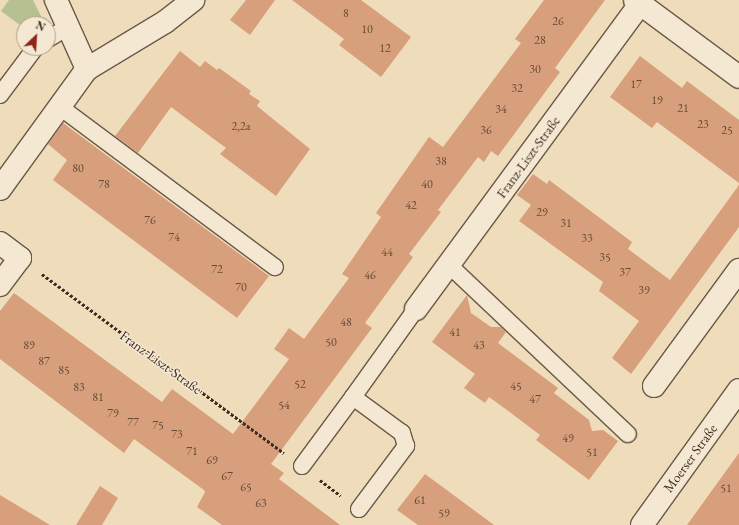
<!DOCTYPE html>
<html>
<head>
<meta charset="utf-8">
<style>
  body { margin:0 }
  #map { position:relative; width:739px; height:525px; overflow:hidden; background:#efdcba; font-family:"EB Garamond",serif }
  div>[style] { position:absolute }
  .green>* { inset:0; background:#b7c091 }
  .building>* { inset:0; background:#d89f7c }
  .path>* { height:2.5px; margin-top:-1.25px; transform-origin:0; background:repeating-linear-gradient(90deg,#3d2d22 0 3px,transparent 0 5px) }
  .roads { filter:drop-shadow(1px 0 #6a5948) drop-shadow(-1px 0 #6a5948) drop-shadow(0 1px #6a5948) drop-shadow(0 -1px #6a5948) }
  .service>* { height:16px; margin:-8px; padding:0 8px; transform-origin:8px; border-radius:8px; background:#f5e8d2 }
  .minor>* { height:22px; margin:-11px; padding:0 11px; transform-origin:11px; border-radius:11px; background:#f5e8d2 }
  .secondary>* { height:22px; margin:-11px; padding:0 11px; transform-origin:11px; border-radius:11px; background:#f5e8d2 }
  span { translate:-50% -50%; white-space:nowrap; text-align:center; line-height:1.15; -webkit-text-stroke:3px #f5e8d2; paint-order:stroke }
  .number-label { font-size:12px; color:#644a38 }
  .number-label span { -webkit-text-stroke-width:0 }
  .street-label { font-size:14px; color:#3d2d22 }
  .north { position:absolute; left:16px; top:16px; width:40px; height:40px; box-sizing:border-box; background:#f5e8d2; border:1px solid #ab9d8c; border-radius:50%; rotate:25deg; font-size:11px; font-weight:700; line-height:16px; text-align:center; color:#3d2d22 }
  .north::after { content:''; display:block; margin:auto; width:14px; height:18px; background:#8f2418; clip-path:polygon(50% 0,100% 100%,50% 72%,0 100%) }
</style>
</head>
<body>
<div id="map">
  <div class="green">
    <div style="clip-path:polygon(9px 0,33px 0,45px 24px,24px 24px,24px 28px,1px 11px)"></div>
  </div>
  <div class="building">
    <div style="clip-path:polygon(246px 0,275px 0,250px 35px,230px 20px)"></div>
    <div style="clip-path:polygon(292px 0,361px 0,411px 37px,381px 77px,339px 45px,344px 39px)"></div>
    <div style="clip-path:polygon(544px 0,605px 0,555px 68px,560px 72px,498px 156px,491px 151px,484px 162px,478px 157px,438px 210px,441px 212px,409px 254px,413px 257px,365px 323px,372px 328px,271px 464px,284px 473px,279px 479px,340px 525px,222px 525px,197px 507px,205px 492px,204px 490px,134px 439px,124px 453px,0 359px,0 311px,14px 293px,162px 402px,172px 389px,233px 434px,289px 359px,274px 349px,289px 328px,304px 339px,349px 278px,342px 274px,381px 217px,376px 213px,429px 137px,443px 147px,521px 43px,515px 39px)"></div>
    <div style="clip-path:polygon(180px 51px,200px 67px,205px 61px,217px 70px,219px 68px,251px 91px,249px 94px,260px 101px,257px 106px,310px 149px,276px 196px,220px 154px,226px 148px,171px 107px,138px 153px,115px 136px)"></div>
    <div style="clip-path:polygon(640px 56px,682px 88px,687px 81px,739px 120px,739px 183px,657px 122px,652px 128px,610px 97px)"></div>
    <div style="clip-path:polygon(63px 123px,269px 276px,237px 318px,53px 180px,67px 160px,48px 144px)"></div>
    <div style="clip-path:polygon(533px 174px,547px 184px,549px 180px,632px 242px,628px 249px,670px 280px,739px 185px,739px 227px,631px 374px,612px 358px,639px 321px,599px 291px,603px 282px,519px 221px,531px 205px,517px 195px)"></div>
    <div style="clip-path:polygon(467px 295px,471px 313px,491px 327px,501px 327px,506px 332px,498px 343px,558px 388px,554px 393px,589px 420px,592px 431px,603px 430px,618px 441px,589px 480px,536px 440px,540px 435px,511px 413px,489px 397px,485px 403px,464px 388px,475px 374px,432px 342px)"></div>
    <div style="clip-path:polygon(739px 453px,739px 525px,687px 525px)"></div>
    <div style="clip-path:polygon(425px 474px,444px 488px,494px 525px,418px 525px,397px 510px)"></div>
    <div style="clip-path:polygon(100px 486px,118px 498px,102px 525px,76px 525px)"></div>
    <div style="clip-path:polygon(0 495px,50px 525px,0 525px)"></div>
  </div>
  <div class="path">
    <div style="left:42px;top:274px;width:301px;rotate:36.5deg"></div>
    <div style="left:320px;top:480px;width:26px;rotate:37deg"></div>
  </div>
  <div class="roads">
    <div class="service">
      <div style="left:48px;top:39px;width:23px;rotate:-31deg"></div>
      <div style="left:0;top:95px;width:59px;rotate:-53.3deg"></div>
      <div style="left:60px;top:107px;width:268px;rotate:36.7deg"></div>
      <div style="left:449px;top:265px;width:246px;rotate:43.4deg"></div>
      <div style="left:302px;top:466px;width:86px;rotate:-53.5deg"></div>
      <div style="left:359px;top:509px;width:79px;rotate:-53.3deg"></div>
      <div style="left:406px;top:446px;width:14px;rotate:-107deg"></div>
      <div style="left:402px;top:433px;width:61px;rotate:-143.7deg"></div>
      <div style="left:353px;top:397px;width:108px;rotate:-54.4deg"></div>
    </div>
    <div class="minor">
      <div style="left:635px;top:0;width:129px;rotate:36.5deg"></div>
      <div style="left:87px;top:69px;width:91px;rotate:-31.1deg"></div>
      <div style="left:165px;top:22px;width:36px;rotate:-38deg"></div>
      <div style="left:0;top:189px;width:148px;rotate:-54.1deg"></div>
      <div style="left:87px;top:69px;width:76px;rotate:-114.2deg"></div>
      <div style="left:0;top:243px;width:25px;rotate:37deg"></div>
      <div style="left:20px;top:258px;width:34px;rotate:127deg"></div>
      <div style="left:416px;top:309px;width:378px;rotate:-53.7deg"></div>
      <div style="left:654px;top:386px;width:144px;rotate:-53.8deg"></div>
    </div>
    <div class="secondary">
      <div style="left:642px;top:525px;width:166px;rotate:-54.3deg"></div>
    </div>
  </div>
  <div class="number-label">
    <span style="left:346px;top:14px">8</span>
    <span style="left:558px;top:22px">26</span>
    <span style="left:367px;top:30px">10</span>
    <span style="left:540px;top:41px">28</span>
    <span style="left:385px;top:49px">12</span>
    <span style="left:535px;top:70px">30</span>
    <span style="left:636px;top:85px">17</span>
    <span style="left:517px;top:89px">32</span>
    <span style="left:657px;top:101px">19</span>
    <span style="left:683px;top:109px">21</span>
    <span style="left:501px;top:110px">34</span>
    <span style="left:703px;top:125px">23</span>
    <span style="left:241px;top:127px">2,2a</span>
    <span style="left:486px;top:131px">36</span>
    <span style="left:727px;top:131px">25</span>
    <span style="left:441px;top:162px">38</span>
    <span style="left:78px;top:169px">80</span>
    <span style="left:104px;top:185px">78</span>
    <span style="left:427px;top:185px">40</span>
    <span style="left:411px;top:206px">42</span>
    <span style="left:542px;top:213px">29</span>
    <span style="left:150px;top:221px">76</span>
    <span style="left:566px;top:224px">31</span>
    <span style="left:174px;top:238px">74</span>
    <span style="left:587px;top:239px">33</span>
    <span style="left:387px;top:253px">44</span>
    <span style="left:605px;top:258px">35</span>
    <span style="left:217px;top:270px">72</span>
    <span style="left:625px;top:273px">37</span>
    <span style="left:370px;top:276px">46</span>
    <span style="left:241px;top:288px">70</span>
    <span style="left:644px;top:291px">39</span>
    <span style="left:346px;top:323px">48</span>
    <span style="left:455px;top:333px">41</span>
    <span style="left:331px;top:343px">50</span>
    <span style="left:29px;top:346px">89</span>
    <span style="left:479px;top:346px">43</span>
    <span style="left:44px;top:362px">87</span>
    <span style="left:64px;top:371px">85</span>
    <span style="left:300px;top:385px">52</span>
    <span style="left:516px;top:387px">45</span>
    <span style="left:79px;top:388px">83</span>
    <span style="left:98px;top:398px">81</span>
    <span style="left:535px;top:400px">47</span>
    <span style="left:284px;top:406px">54</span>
    <span style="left:113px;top:414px">79</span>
    <span style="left:133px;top:423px">77</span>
    <span style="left:158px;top:426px">75</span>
    <span style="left:177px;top:435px">73</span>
    <span style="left:568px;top:439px">49</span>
    <span style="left:192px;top:452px">71</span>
    <span style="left:592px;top:453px">51</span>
    <span style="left:212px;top:461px">69</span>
    <span style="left:227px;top:477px">67</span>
    <span style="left:246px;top:488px">65</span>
    <span style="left:726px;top:489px">51</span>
    <span style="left:420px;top:501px">61</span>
    <span style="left:261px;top:504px">63</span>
    <span style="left:444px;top:514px">59</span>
  </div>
  <div class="street-label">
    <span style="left:528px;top:157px;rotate:-54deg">Franz-Liszt-Straße</span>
    <span style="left:161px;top:362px;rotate:36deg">Franz-Liszt-Straße</span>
    <span style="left:690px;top:458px;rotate:-54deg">Moerser Straße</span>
  </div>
  <div class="north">N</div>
</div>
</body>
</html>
